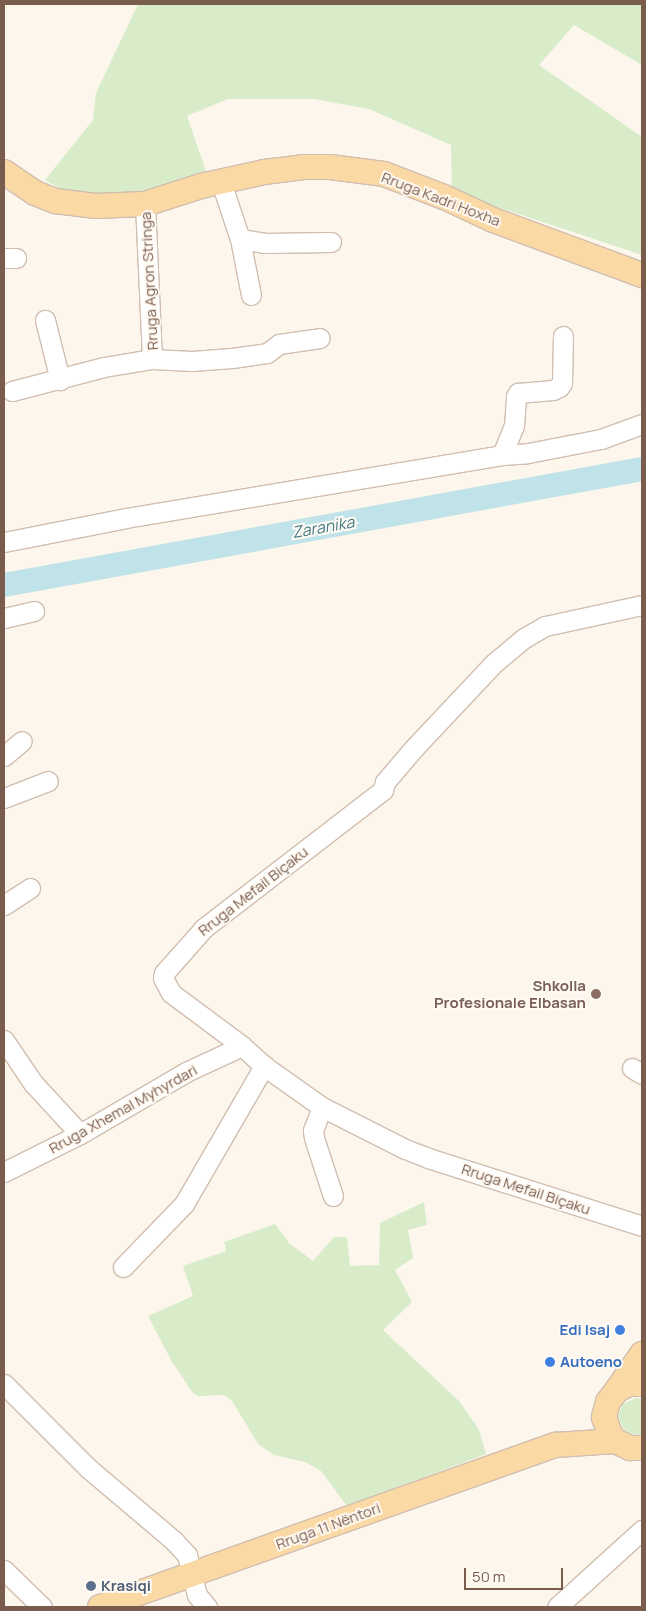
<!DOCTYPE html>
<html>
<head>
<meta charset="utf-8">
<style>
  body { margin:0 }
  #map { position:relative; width:646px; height:1611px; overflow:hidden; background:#fdf6ec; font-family:Manrope,sans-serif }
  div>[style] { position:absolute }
  .green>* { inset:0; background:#d8ecc9 }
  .river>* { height:24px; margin:-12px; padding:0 12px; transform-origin:12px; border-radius:12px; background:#bfe3e8 }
  .roads { filter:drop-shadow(1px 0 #d1beb0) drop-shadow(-1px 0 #d1beb0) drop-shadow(0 1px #d1beb0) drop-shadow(0 -1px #d1beb0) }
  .minor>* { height:19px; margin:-9.5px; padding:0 9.5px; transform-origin:9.5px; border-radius:9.5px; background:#fff }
  .major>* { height:24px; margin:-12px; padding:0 12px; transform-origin:12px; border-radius:12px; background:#fbd9a5 }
  .dots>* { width:14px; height:14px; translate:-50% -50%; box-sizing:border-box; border:2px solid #fffaf3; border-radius:50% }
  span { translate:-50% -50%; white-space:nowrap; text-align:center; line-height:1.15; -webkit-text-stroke:4px #fffaf3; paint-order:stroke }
  .street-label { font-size:15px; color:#7a5c4d }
  .education-label { font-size:15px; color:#785e54; font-weight:700 }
  .right { translate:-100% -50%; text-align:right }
  .shop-label { font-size:15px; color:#366cbe; font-weight:700 }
  .left { translate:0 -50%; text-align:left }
  .service-label { font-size:15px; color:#4e5e75; font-weight:700 }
  .water-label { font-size:16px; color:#437c86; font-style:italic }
  .frame { position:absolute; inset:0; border:5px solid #7a5c4d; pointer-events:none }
  .scale { position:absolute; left:464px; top:1568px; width:99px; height:22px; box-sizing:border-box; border:2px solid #7a5c4d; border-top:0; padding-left:6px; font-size:15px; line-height:18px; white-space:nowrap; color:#7a5c4d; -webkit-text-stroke:4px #fffaf3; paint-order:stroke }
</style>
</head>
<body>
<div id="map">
  <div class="green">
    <div style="clip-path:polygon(138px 4px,642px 4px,642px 65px,574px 25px,539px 65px,642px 137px,642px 255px,452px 192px,451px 145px,369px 109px,314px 99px,228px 99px,187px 116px,208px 177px,132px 195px,70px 194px,45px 180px,93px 120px,96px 93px)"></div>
    <div style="clip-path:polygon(424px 1202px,427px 1225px,408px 1230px,413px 1258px,395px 1270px,412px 1302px,383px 1330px,460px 1402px,479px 1430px,486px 1454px,347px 1506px,321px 1471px,305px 1462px,274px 1455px,258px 1444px,232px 1401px,224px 1395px,198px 1396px,192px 1392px,171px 1360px,148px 1316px,193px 1296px,183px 1266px,226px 1251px,224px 1242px,275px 1224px,289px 1243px,313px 1261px,334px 1237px,347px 1237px,350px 1266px,379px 1265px,380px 1223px)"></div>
    <div style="clip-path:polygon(636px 1398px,642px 1399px,642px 1434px,635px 1435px,624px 1430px,618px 1416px,623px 1404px)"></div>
  </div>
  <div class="river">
    <div style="left:4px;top:585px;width:648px;rotate:-10.3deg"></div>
  </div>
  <div class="roads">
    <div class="minor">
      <div style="left:221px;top:182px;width:60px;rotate:71.6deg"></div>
      <div style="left:240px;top:239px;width:57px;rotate:78.9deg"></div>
      <div style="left:145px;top:204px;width:155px;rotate:87.4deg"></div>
      <div style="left:240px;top:239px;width:24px;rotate:9deg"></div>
      <div style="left:264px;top:243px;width:67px;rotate:-0.9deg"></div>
      <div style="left:4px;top:258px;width:12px"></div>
      <div style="left:45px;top:320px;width:62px;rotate:76deg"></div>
      <div style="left:12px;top:391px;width:95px;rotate:-14.6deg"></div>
      <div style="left:104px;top:367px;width:49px;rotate:-9.5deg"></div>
      <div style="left:152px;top:359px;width:40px;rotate:2.9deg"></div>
      <div style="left:192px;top:361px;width:40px;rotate:-4.3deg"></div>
      <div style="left:232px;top:358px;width:35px;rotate:-8deg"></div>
      <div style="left:267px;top:353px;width:15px;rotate:-37deg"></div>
      <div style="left:279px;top:344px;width:41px;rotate:-8.3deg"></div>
      <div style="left:502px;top:455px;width:31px;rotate:-68deg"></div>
      <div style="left:514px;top:426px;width:30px;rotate:-86deg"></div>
      <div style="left:516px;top:396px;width:4px;rotate:-56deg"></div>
      <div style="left:518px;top:393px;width:35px;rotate:-5deg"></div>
      <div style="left:553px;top:390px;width:7px;rotate:-27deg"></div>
      <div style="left:559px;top:387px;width:5px;rotate:-53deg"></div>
      <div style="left:562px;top:383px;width:47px;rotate:-88.8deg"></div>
      <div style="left:4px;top:542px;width:124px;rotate:-11.1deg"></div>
      <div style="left:126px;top:518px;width:381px;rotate:-9.5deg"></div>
      <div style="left:502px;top:455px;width:26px;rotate:-4deg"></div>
      <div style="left:528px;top:453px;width:74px;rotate:-10.9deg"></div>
      <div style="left:601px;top:439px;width:44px;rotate:-20.1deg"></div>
      <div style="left:642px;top:605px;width:99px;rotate:167.8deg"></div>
      <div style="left:545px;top:626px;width:24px;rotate:150deg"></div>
      <div style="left:524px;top:638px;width:39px;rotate:140deg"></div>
      <div style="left:494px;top:663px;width:117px;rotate:133.3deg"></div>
      <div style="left:414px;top:748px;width:45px;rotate:130.5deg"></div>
      <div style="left:385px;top:782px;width:8px;rotate:104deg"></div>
      <div style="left:383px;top:790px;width:226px;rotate:142.4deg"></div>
      <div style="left:204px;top:928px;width:60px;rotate:131.6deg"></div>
      <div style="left:164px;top:973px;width:5px;rotate:101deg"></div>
      <div style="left:163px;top:978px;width:17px;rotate:62deg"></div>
      <div style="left:171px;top:993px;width:89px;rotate:36.7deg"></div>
      <div style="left:242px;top:1046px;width:30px;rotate:42deg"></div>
      <div style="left:264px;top:1066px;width:71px;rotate:35.3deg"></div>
      <div style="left:322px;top:1107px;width:93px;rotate:26.8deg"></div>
      <div style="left:405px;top:1149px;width:25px;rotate:21deg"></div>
      <div style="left:428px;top:1158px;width:225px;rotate:17.6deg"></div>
      <div style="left:4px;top:618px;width:31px;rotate:-13deg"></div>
      <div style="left:4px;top:756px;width:23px;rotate:-40deg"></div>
      <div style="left:4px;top:798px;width:47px;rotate:-21.1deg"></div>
      <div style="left:4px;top:905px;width:31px;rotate:-33deg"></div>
      <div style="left:4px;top:1040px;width:52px;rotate:56deg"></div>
      <div style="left:33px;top:1083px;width:69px;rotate:47.3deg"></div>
      <div style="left:632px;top:1068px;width:12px;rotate:31deg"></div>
      <div style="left:322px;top:1107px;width:25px;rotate:111deg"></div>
      <div style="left:313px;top:1130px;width:8px;rotate:83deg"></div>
      <div style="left:314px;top:1138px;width:61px;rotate:71.9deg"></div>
      <div style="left:4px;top:1172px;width:85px;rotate:-26.6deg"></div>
      <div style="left:80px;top:1134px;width:123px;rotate:-30.3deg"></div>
      <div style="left:186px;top:1072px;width:62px;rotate:-24.9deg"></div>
      <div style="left:123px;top:1267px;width:88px;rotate:-45.9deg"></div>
      <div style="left:184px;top:1204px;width:160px;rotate:-59.9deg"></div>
      <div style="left:4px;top:1384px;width:119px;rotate:45deg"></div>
      <div style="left:88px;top:1468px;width:113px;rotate:40.3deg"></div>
      <div style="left:174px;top:1541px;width:19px;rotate:47deg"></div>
      <div style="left:187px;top:1555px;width:41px;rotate:76deg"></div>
      <div style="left:197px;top:1595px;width:16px;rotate:50deg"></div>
      <div style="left:4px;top:1570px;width:53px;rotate:44.2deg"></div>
      <div style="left:557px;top:1607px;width:115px;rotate:-42.2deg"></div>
    </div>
    <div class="major">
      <div style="left:4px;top:172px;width:37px;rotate:34deg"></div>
      <div style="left:35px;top:193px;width:22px;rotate:22deg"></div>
      <div style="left:55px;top:201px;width:40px;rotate:7.1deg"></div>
      <div style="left:95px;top:206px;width:50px;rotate:-2.3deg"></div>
      <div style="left:145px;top:204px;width:59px;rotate:-17.8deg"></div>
      <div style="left:201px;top:186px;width:65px;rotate:-12.5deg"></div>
      <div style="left:264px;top:172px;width:38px;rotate:-7deg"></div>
      <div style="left:302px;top:167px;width:28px"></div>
      <div style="left:330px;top:167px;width:54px;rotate:7.4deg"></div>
      <div style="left:384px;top:174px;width:64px;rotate:21deg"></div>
      <div style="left:444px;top:197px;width:54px;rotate:25.1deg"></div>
      <div style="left:493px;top:220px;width:159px;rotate:20.3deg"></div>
      <div style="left:642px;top:1384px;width:13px;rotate:180deg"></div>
      <div style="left:629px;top:1384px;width:13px;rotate:153deg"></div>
      <div style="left:617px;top:1390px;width:15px;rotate:127deg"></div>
      <div style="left:608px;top:1402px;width:16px;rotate:105deg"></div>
      <div style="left:604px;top:1417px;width:18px;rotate:71deg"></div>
      <div style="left:610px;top:1434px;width:9px;rotate:54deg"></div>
      <div style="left:615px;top:1441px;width:17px;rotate:25deg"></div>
      <div style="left:630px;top:1448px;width:12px"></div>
      <div style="left:617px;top:1390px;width:44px;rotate:-55.2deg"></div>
      <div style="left:100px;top:1607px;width:484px;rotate:-19.6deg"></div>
      <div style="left:556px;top:1445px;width:59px;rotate:-3.9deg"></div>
    </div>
  </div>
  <div class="dots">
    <div style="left:596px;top:994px;background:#8d6e63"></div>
    <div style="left:620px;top:1330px;background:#3f7fe0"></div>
    <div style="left:550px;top:1362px;background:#3f7fe0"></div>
    <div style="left:91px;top:1586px;background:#5c6f8a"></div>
  </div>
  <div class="street-label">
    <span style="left:441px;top:199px;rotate:21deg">Rruga Kadri Hoxha</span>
    <span style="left:149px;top:281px;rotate:-93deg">Rruga Agron Stringa</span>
    <span style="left:253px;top:891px;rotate:-38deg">Rruga Mefail Biçaku</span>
    <span style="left:123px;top:1109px;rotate:-29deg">Rruga Xhemal Myhyrdari</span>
    <span style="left:526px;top:1189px;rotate:18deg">Rruga Mefail Biçaku</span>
    <span style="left:328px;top:1526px;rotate:-20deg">Rruga 11 Nëntori</span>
  </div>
  <div class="education-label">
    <span class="right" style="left:586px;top:994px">Shkolla<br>Profesionale Elbasan</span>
  </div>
  <div class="shop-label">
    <span class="right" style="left:610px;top:1330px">Edi Isaj</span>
    <span class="left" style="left:560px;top:1362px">Autoeno</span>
  </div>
  <div class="service-label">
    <span class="left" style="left:101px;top:1586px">Krasiqi</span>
  </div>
  <div class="water-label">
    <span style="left:323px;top:527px;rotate:-10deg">Zaranika</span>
  </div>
  <div class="frame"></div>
  <div class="scale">50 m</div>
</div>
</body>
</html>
